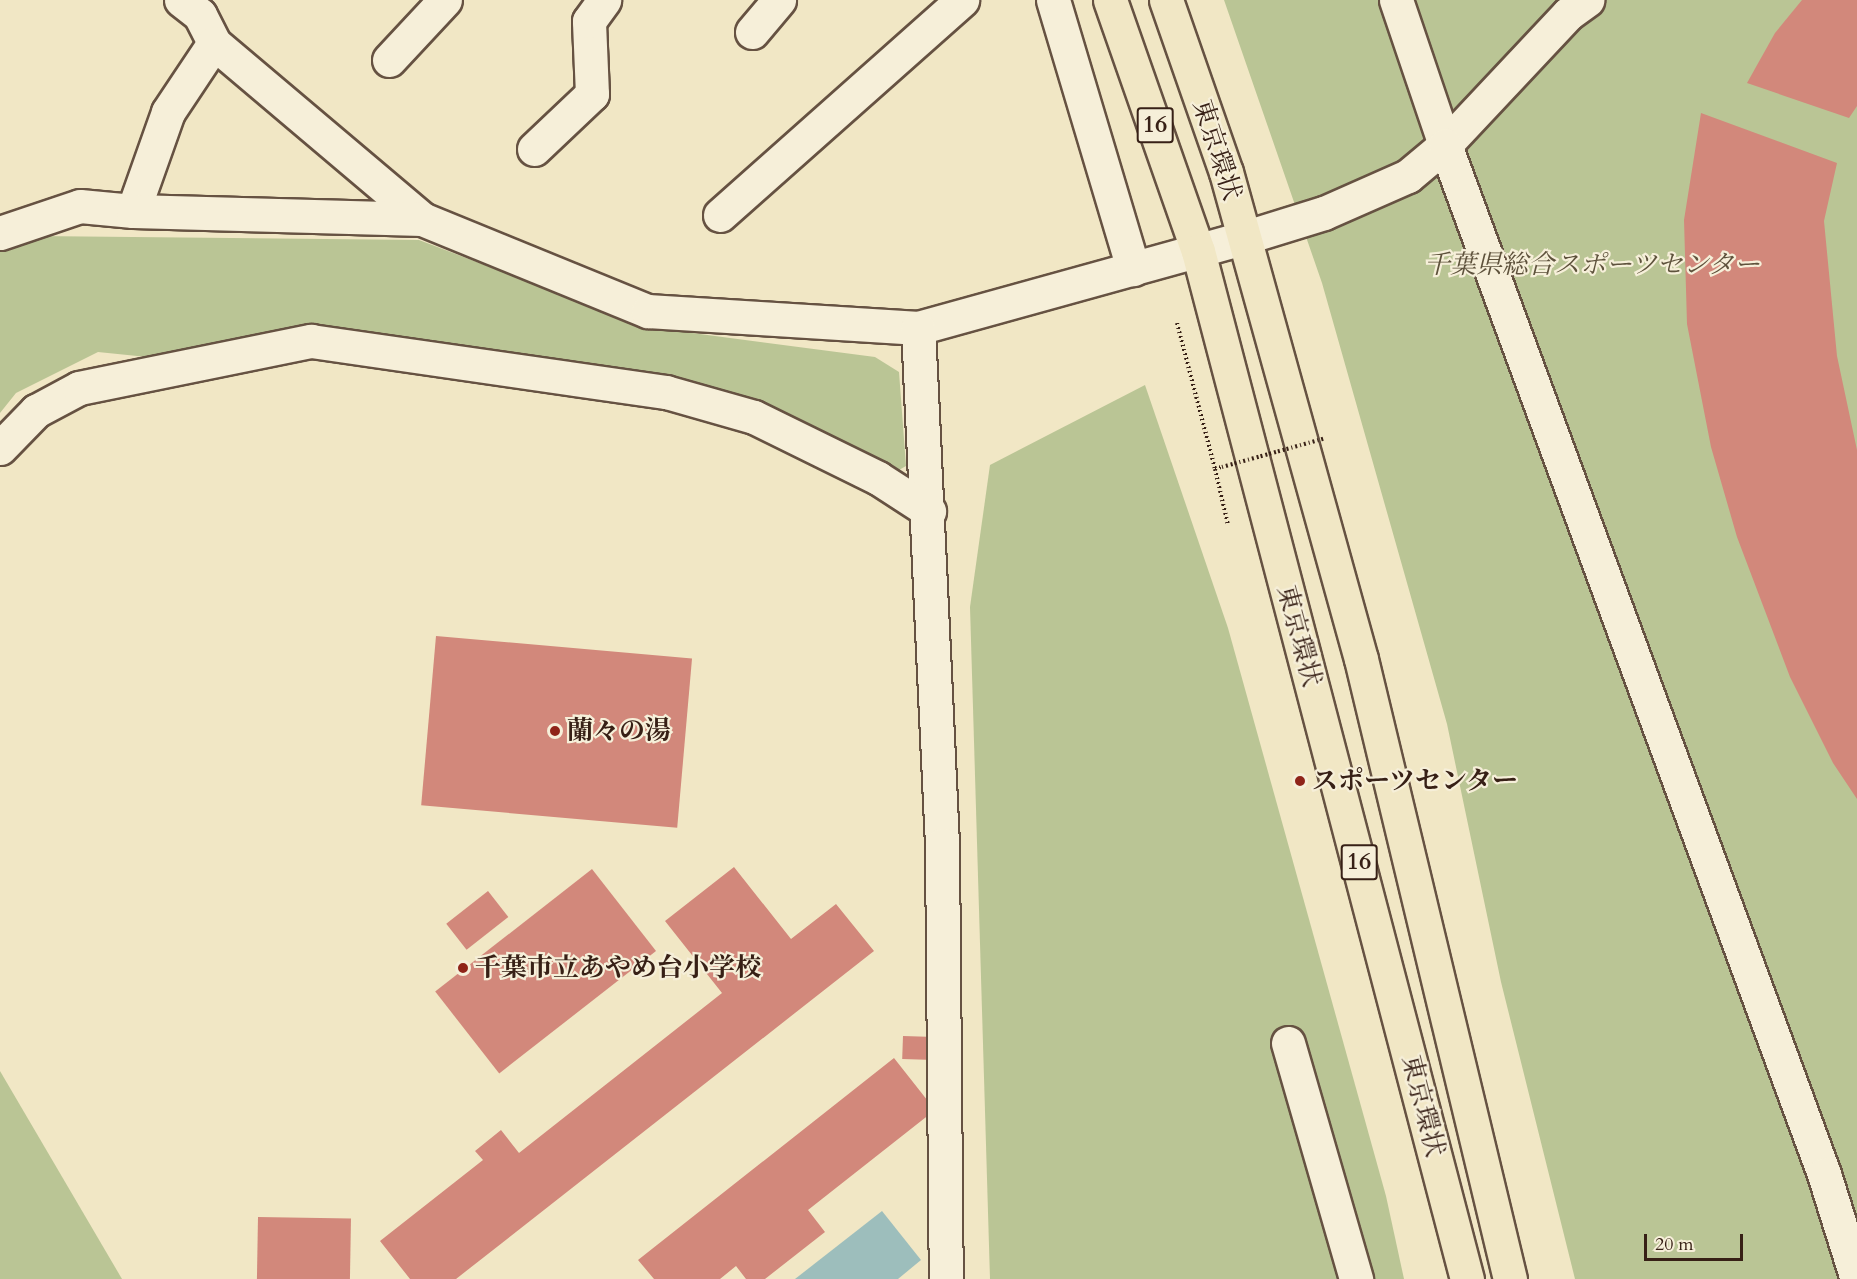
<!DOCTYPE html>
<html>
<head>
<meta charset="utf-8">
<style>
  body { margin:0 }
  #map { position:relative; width:1857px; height:1279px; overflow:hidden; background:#f1e7c5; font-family:Cardo,"Noto Serif JP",serif }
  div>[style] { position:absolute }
  .green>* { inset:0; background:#bac595 }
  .water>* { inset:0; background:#9dbebc }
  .building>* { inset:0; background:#d2887b; transform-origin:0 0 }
  .path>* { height:4px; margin-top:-2px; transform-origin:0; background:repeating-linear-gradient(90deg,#372016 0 1.5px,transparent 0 4.5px) }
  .roads { filter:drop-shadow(2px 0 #665242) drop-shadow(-2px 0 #665242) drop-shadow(0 2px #665242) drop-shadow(0 -2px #665242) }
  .minor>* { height:33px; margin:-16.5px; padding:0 16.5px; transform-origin:16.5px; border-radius:16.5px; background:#f6efd9 }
  .highway>* { height:33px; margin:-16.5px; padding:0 16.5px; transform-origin:16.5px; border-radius:16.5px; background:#f1e7c5 }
  .path-bridge>* { height:4px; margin-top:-2px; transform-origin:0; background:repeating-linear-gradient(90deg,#372016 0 1.5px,transparent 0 4.5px) }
  .dots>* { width:16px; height:16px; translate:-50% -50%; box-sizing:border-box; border:3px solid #f6efd9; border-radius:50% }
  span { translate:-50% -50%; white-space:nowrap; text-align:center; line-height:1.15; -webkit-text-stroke:4.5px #f6efd9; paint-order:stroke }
  .shield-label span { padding:2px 4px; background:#f6efd9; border:2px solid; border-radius:4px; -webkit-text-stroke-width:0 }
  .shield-label { font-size:24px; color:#372016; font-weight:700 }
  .street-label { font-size:26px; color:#372016 }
  .park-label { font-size:26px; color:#5e523c; font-style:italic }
  .poi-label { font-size:26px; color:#372016; font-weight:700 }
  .left { translate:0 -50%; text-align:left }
  .scale { position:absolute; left:1644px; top:1234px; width:99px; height:27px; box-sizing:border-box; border:3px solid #372016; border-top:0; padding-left:8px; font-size:18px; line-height:21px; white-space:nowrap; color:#372016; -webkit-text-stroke:4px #f6efd9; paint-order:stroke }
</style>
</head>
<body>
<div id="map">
  <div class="green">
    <div style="clip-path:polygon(1224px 0,1857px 0,1857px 1279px,1575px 1279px,1501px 982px,1447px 724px,1322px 283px)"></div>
    <div style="clip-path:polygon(35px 236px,419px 240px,647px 327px,875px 357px,899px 372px,906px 466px,899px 470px,761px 407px,317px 331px,157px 358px,98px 352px,16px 393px,0 413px,0 247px)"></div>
    <div style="clip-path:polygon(1145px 385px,1228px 628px,1386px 1196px,1404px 1279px,990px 1279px,970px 607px,990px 465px)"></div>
    <div style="clip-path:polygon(0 1071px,122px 1279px,0 1279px)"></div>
  </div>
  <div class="water">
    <div style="clip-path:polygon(882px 1211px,921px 1260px,898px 1279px,795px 1279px)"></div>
  </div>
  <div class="building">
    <div style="clip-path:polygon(1802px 0,1857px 0,1857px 106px,1849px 118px,1747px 83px,1775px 33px)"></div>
    <div style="clip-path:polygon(1701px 113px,1837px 163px,1824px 221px,1837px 356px,1857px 450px,1857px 799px,1833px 763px,1790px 677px,1737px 537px,1711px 447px,1687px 324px,1684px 220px)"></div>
    <div style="left:436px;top:636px;width:257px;height:170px;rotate:5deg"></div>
    <div style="clip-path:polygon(734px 867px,791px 939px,836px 904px,874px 951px,456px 1279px,410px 1279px,380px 1241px,483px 1160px,475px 1151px,501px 1130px,519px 1153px,722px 993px,665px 921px)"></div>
    <div style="left:592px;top:869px;width:104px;height:199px;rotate:52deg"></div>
    <div style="left:488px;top:891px;width:33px;height:53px;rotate:52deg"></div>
    <div style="left:903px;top:1036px;width:24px;height:23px;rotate:2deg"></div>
    <div style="clip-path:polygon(894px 1058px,935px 1110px,808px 1210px,825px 1232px,765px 1279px,746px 1279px,736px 1266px,720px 1279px,654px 1279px,638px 1260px)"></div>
    <div style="left:258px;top:1217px;width:93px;height:62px;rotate:1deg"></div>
  </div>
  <div class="path">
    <div style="left:1177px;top:323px;width:151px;rotate:75.4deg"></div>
    <div style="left:1215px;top:469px;width:6px;rotate:-18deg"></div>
    <div style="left:1215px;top:469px;width:57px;rotate:76.9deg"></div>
  </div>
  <div class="roads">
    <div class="minor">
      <div style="left:181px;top:0;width:24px;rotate:38deg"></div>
      <div style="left:200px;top:15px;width:31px;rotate:63deg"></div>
      <div style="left:214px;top:43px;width:272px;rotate:40.2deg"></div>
      <div style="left:422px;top:219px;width:244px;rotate:22.2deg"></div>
      <div style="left:648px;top:311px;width:271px;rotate:3.6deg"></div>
      <div style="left:918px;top:328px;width:337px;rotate:-15.5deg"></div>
      <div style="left:1243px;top:238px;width:85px;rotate:-17.2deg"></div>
      <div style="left:1324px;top:213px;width:92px;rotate:-23.8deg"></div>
      <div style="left:1408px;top:176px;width:48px;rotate:-40deg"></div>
      <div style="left:1445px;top:145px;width:180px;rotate:-46.8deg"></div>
      <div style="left:1568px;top:14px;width:24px;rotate:-36deg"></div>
      <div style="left:1053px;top:0;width:281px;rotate:73.4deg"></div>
      <div style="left:1396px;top:0;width:153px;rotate:71.3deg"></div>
      <div style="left:1445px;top:145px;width:1097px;rotate:69.78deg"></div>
      <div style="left:1824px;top:1174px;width:110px;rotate:72.6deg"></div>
      <div style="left:752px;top:32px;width:42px;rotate:-49.8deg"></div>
      <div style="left:389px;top:60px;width:82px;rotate:-47deg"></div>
      <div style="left:534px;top:149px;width:80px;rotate:-43.5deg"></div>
      <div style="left:592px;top:94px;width:73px;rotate:-92.4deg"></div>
      <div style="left:589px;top:21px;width:26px;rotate:-54deg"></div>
      <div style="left:133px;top:211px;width:105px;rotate:-70.5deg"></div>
      <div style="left:168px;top:112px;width:83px;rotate:-56.3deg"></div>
      <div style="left:720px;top:215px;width:324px;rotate:-41.6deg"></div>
      <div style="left:0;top:233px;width:84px;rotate:-18.6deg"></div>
      <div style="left:80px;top:206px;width:53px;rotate:5.4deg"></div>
      <div style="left:133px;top:211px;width:289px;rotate:1.6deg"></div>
      <div style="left:918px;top:328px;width:518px;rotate:87.34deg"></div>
      <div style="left:942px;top:845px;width:434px;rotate:89.5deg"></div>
      <div style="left:0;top:448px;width:52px;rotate:-45.8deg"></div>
      <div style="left:36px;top:411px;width:49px;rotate:-28.1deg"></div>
      <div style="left:79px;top:388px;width:237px;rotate:-11.5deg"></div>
      <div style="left:311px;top:341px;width:359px;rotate:8.2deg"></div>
      <div style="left:666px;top:392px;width:91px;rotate:15.9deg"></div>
      <div style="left:754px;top:417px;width:138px;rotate:26.2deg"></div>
      <div style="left:878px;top:478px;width:61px;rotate:32.9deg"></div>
      <div style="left:1288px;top:1043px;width:246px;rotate:73.9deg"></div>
    </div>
    <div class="highway">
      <div style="left:1110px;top:0;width:266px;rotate:70.7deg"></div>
      <div style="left:1198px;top:251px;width:1063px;rotate:75.34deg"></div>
      <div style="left:1166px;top:0;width:182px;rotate:70.8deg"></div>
      <div style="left:1226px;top:172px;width:505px;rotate:74.51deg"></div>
      <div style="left:1361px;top:659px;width:638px;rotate:76.49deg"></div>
    </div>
  </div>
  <div class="path-bridge">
    <div style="left:1222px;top:467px;width:108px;rotate:-15.6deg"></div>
  </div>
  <div class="dots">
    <div style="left:555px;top:731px;background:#8f2418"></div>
    <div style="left:1300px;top:781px;background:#8f2418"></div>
    <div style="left:463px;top:968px;background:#8f2418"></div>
  </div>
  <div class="shield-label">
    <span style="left:1155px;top:125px">16</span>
    <span style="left:1359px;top:862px">16</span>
  </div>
  <div class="street-label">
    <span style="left:1217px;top:150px;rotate:72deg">東京環状</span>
    <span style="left:1299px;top:636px;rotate:75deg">東京環状</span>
    <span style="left:1423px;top:1106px;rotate:76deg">東京環状</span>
  </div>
  <div class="park-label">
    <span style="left:1592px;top:265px">千葉県総合スポーツセンター</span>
  </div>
  <div class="poi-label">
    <span class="left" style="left:567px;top:731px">蘭々の湯</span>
    <span class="left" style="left:1312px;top:781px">スポーツセンター</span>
    <span class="left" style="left:475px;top:968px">千葉市立あやめ台小学校</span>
  </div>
  <div class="scale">20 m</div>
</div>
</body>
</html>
